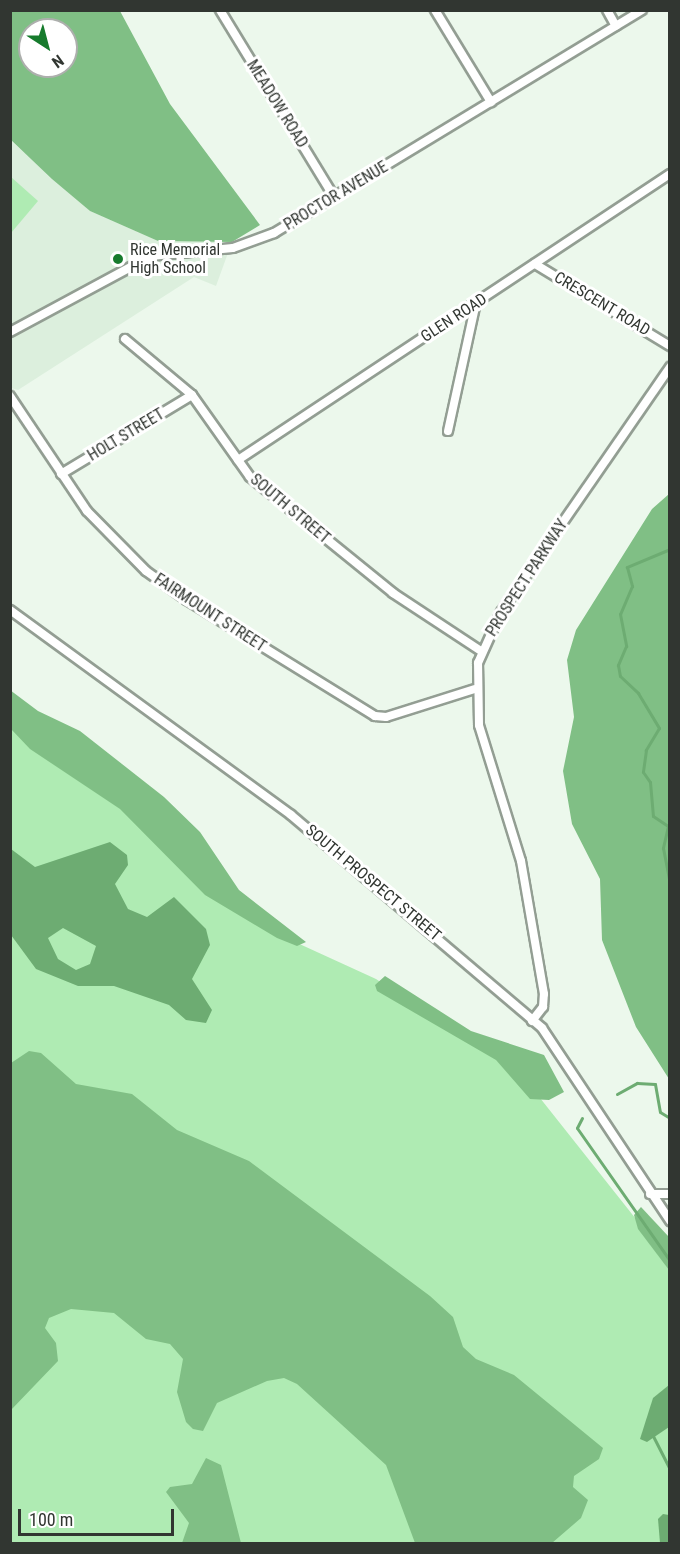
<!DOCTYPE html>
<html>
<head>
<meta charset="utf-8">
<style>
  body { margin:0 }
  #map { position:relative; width:680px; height:1554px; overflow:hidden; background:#ecf8ec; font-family:"Roboto Condensed",sans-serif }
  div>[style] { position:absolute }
  .built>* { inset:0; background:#dcefdd }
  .green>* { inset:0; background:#afebb3 }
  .forest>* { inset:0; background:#80bf85 }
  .water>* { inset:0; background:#6dac72 }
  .stream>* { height:3px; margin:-1.5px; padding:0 1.5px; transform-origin:1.5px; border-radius:1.5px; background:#6dac72 }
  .roads { filter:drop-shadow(2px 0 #939e93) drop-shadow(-2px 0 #939e93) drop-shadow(0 2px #939e93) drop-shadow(0 -2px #939e93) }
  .street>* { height:8px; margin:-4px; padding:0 4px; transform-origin:4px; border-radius:4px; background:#fff }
  .dots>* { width:16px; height:16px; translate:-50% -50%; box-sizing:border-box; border:3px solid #fff; border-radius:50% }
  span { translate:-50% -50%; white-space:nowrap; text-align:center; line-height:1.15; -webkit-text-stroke:6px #fff; paint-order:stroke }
  .street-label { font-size:16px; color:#313631 }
  .poi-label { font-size:16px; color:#313631 }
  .left { translate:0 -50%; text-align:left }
  .frame { position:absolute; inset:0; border:12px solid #313631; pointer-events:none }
  .north { position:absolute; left:18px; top:18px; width:60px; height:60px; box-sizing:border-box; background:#fff; border:2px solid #adafad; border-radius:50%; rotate:144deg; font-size:16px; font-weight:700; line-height:24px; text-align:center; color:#313631 }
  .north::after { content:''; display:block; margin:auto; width:21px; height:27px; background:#177b2d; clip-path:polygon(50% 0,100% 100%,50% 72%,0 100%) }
  .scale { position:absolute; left:18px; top:1509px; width:156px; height:27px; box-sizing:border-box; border:3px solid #313631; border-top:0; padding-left:8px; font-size:18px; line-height:21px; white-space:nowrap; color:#313631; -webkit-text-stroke:4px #fff; paint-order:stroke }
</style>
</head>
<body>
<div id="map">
  <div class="built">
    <div style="clip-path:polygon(10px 140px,90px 211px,158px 241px,232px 242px,216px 286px,194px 277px,18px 390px,11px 388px)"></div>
  </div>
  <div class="green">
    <div style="clip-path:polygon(11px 177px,38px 201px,11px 233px)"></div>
    <div style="clip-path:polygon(11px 704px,282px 936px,376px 979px,521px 1074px,670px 1262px,669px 1543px,11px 1543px)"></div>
  </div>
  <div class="forest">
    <div style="clip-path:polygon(evenodd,10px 11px,120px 11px,170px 104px,260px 225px,232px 242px,158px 241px,90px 211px,52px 179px,11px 140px,10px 11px,30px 30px,66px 30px,66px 66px,30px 66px,30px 30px)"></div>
    <div style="clip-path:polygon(669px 494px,669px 1079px,636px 1027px,602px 940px,600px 879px,572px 824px,563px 771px,574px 717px,567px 660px,576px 630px,652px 509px)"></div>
    <div style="clip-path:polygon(10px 690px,38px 711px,80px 731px,164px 797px,200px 832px,239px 890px,306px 942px,297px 946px,277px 938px,205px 895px,120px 809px,30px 749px,11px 729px)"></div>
    <div style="clip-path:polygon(385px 976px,471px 1031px,544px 1055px,564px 1092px,549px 1100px,530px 1099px,496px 1060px,377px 991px,375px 985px)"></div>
    <div style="clip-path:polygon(29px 1051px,41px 1053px,76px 1084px,132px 1094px,177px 1130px,249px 1161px,430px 1296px,453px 1317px,463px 1347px,476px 1359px,514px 1375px,603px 1448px,599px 1459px,574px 1476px,573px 1487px,588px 1500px,581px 1518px,552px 1543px,415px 1543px,386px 1465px,297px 1384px,284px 1378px,267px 1381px,217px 1403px,203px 1431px,193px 1429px,186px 1422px,177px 1392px,183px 1359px,170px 1344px,146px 1339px,114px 1313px,71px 1309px,49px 1318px,45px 1328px,56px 1343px,58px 1361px,11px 1410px,11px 1063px)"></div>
    <div style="clip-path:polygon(641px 1207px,669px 1237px,669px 1270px,638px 1229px,634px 1215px)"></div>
    <div style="clip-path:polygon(206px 1458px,221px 1465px,241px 1543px,182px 1543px,189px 1523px,166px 1492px,170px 1487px,192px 1484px)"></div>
  </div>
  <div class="water">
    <div style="clip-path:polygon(evenodd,110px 842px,127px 855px,128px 865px,115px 884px,128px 909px,147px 917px,174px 897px,206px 929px,210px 945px,192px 979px,212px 1010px,206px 1023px,186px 1020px,169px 1005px,114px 986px,78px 986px,36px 969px,11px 935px,11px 849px,35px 867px,110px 842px,63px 928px,96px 946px,90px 964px,76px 970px,58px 959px,48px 938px,63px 928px)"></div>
    <div style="clip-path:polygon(669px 1385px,669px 1427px,647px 1442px,640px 1439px,653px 1398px)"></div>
    <div style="clip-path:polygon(663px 1514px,669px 1515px,669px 1543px,660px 1543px,658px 1519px)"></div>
  </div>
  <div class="stream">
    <div style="left:670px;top:549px;width:47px;rotate:157.3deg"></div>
    <div style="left:627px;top:567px;width:20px;rotate:75deg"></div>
    <div style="left:632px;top:586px;width:30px;rotate:113deg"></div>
    <div style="left:620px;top:614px;width:33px;rotate:79deg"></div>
    <div style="left:626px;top:646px;width:21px;rotate:113deg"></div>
    <div style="left:618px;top:665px;width:11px;rotate:80deg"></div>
    <div style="left:620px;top:676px;width:25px;rotate:43deg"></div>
    <div style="left:638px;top:693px;width:41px;rotate:59deg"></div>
    <div style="left:659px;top:728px;width:26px;rotate:121deg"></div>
    <div style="left:646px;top:750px;width:22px;rotate:98deg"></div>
    <div style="left:643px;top:772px;width:12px;rotate:55deg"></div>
    <div style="left:650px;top:782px;width:34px;rotate:85deg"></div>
    <div style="left:653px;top:816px;width:18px;rotate:34deg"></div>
    <div style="left:668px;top:826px;width:23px;rotate:103deg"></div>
    <div style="left:663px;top:848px;width:38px;rotate:79deg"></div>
    <div style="left:617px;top:1094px;width:23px;rotate:-29deg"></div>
    <div style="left:637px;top:1083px;width:18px;rotate:3deg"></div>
    <div style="left:655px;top:1084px;width:28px;rotate:80deg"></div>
    <div style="left:660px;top:1112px;width:12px;rotate:31deg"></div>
    <div style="left:582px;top:1118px;width:11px;rotate:117deg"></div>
    <div style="left:577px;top:1128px;width:162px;rotate:55deg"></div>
    <div style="left:653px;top:1436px;width:37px;rotate:63deg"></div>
  </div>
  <div class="roads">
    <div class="street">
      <div style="left:220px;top:10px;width:219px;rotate:58.6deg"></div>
      <div style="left:435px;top:10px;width:108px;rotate:58.7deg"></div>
      <div style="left:607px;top:10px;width:18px;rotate:61deg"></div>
      <div style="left:535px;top:264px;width:158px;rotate:31.3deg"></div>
      <div style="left:10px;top:332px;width:160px;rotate:-28.3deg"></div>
      <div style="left:151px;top:256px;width:82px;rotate:-5.6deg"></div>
      <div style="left:233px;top:248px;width:44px;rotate:-20.1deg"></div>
      <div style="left:274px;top:233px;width:430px;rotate:-31.2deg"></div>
      <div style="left:125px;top:339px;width:87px;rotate:39.9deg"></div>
      <div style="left:192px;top:395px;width:100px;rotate:54.7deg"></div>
      <div style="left:250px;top:477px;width:184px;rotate:39deg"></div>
      <div style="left:393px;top:593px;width:105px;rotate:33.4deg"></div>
      <div style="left:10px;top:396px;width:138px;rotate:56.2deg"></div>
      <div style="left:87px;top:511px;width:84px;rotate:45.5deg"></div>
      <div style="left:146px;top:571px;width:50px;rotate:35.3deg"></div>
      <div style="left:187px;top:600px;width:221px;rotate:31.7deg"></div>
      <div style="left:375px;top:716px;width:11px;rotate:5deg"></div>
      <div style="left:386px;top:717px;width:93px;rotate:-17.5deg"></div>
      <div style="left:448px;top:431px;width:131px;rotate:-77.7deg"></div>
      <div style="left:238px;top:460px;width:518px;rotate:-33.51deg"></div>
      <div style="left:61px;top:474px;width:153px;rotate:-31.1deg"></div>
      <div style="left:10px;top:610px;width:348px;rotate:36.1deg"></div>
      <div style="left:291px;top:815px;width:329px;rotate:40.3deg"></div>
      <div style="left:542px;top:1028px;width:232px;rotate:56.4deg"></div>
      <div style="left:532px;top:1021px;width:18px;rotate:-52deg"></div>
      <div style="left:543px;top:1007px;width:13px;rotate:-86deg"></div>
      <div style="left:544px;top:994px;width:135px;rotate:-99.8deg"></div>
      <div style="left:521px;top:861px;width:142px;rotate:-107.2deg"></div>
      <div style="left:479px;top:725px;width:62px;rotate:-90.9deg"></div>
      <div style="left:478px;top:663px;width:56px;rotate:-65.7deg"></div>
      <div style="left:501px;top:612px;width:298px;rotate:-55.4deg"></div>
      <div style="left:650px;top:1194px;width:20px"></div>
    </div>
  </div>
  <div class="dots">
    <div style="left:118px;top:259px;background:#177b2d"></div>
  </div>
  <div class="street-label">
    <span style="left:277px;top:104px;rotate:58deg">MEADOW ROAD</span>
    <span style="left:336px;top:196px;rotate:-31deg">PROCTOR AVENUE</span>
    <span style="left:602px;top:304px;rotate:31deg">CRESCENT ROAD</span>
    <span style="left:454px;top:318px;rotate:-33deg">GLEN ROAD</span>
    <span style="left:126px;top:435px;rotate:-31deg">HOLT STREET</span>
    <span style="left:290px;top:509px;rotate:40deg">SOUTH STREET</span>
    <span style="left:527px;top:578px;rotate:-57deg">PROSPECT PARKWAY</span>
    <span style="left:210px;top:613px;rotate:33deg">FAIRMOUNT STREET</span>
    <span style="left:373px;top:883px;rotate:40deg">SOUTH PROSPECT STREET</span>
  </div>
  <div class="poi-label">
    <span class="left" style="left:130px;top:259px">Rice Memorial<br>High School</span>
  </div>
  <div class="frame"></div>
  <div class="north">N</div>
  <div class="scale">100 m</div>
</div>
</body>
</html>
